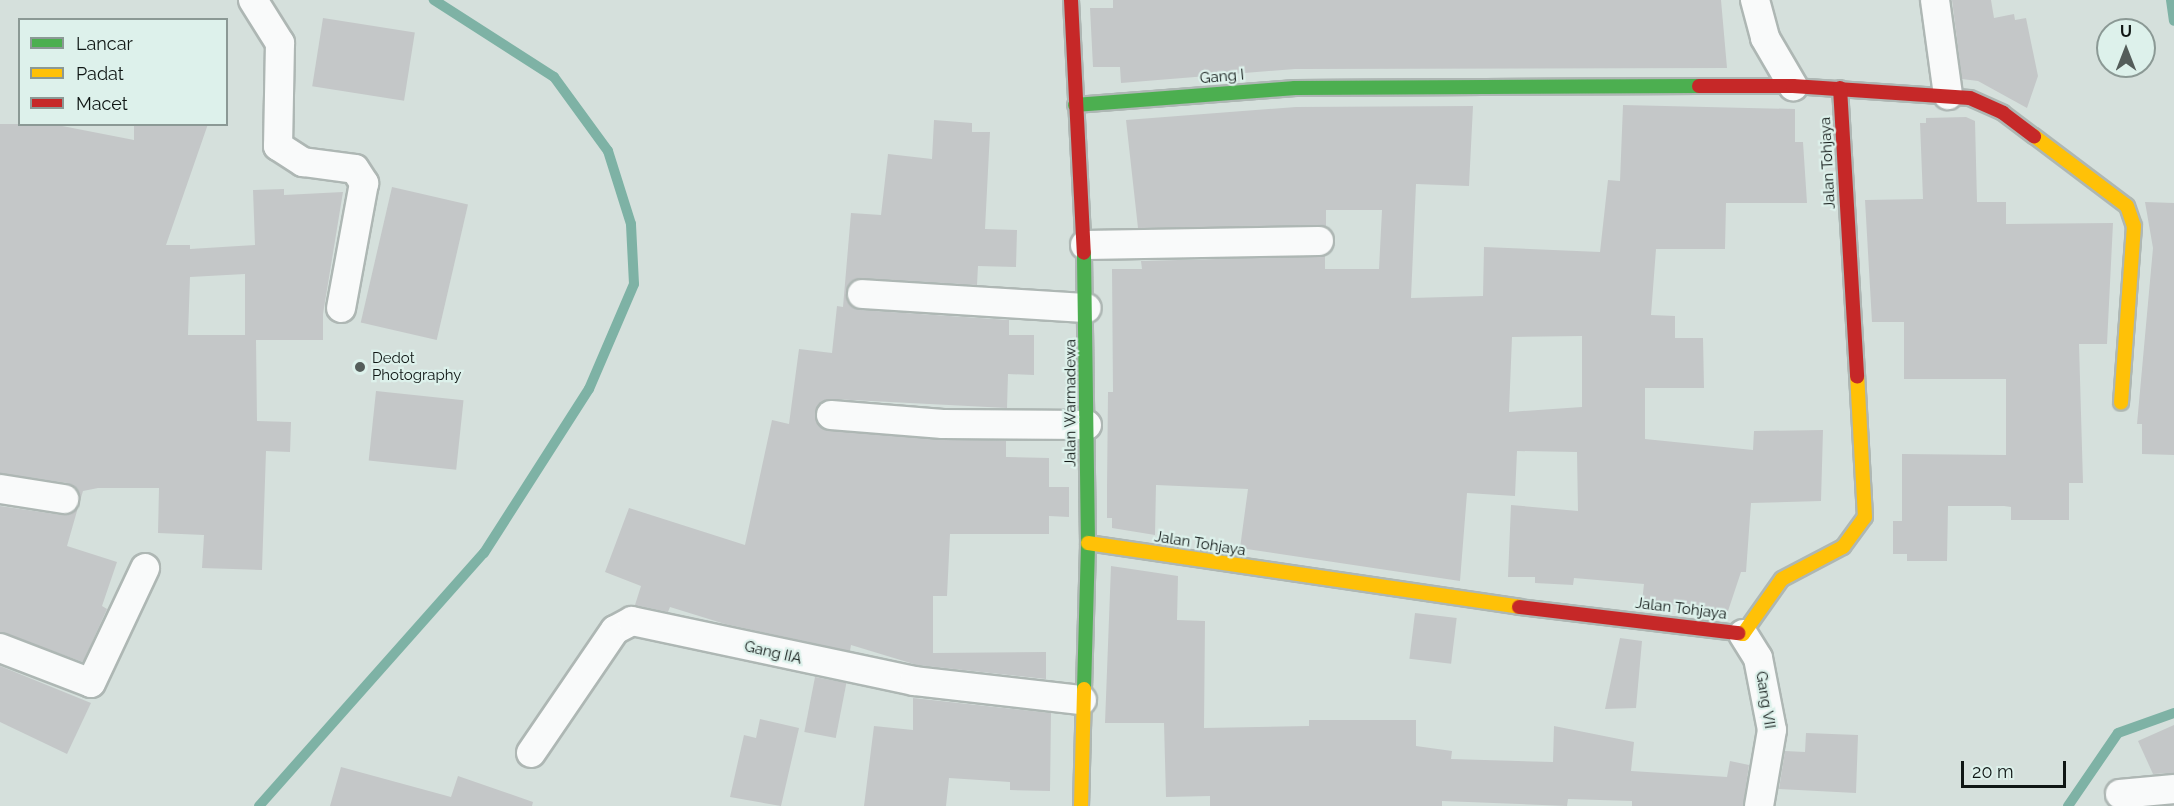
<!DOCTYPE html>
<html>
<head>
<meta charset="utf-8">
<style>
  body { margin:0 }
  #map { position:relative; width:2174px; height:806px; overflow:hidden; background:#d5e0dc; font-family:Raleway,sans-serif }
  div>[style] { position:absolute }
  .stream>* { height:10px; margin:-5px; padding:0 5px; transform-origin:5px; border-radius:5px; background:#7eb2a5 }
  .building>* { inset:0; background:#c4c7c8; transform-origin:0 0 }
  .roads { filter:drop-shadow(2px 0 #aeb7b4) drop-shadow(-2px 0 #aeb7b4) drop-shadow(0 2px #aeb7b4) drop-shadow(0 -2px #aeb7b4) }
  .street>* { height:28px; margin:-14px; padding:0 14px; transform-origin:14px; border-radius:14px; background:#f9fafa }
  .fast>* { height:14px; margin:-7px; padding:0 7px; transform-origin:7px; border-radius:7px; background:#4caf50 }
  .slow>* { height:14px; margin:-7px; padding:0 7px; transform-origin:7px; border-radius:7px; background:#ffc107 }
  .jam>* { height:14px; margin:-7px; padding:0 7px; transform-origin:7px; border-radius:7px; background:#c62828 }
  .dots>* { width:16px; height:16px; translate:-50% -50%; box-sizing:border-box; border:3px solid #ddf1eb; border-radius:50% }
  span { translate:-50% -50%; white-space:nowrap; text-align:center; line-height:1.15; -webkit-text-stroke:4.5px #ddf1eb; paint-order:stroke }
  .street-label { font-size:15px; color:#0f1614 }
  .poi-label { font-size:15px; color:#0f1614 }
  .left { translate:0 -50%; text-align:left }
  .legend { position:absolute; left:18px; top:18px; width:210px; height:108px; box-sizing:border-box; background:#ddf1eb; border:2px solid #8b9995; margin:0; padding:8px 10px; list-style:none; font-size:18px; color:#0f1614 }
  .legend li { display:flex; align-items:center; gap:12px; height:30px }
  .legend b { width:30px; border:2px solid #8b9995 }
  .north { position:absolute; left:2096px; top:18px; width:60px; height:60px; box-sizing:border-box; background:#ddf1eb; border:2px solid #8b9995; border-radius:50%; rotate:0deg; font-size:16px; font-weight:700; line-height:24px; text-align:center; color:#0f1614 }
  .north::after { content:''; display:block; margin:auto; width:21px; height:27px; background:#545d5a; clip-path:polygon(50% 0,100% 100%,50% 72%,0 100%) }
  .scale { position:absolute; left:1961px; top:761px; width:105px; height:27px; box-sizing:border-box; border:3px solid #0f1614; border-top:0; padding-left:8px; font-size:18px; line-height:21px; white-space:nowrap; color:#0f1614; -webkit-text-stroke:4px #ddf1eb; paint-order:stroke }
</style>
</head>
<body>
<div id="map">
  <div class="stream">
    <div style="left:2171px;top:0;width:21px;rotate:82deg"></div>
    <div style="left:259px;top:806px;width:339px;rotate:-48.4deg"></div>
    <div style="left:484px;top:553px;width:195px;rotate:-57.4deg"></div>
    <div style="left:589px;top:389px;width:114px;rotate:-66.8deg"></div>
    <div style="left:634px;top:284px;width:60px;rotate:-92.9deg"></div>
    <div style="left:631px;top:224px;width:77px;rotate:-107.5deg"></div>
    <div style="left:608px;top:151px;width:92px;rotate:-126.1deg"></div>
    <div style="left:554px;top:77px;width:143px;rotate:-147.3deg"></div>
    <div style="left:2068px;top:806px;width:88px;rotate:-55.6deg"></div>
    <div style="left:2118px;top:733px;width:59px;rotate:-19.7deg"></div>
  </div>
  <div class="building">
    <div style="clip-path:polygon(1113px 0,1721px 0,1727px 68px,1295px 69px,1121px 83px,1120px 67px,1093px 67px,1090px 8px,1113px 8px)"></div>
    <div style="clip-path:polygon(1952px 0,1991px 0,1994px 18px,2014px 14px,2015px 20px,2026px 18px,2038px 76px,2027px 108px,1978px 81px,1962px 79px)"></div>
    <div style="left:323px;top:18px;width:93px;height:69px;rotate:9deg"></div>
    <div style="clip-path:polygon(evenodd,1623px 105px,1795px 109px,1795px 142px,1803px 142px,1807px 203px,1726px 203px,1725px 249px,1656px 249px,1651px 315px,1675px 316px,1675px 338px,1703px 338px,1704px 388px,1645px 388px,1645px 439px,1753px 450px,1754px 431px,1823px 430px,1821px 501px,1751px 503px,1746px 572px,1741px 572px,1728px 611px,1642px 602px,1644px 584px,1574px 578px,1573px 585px,1535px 583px,1535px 577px,1508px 577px,1511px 505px,1578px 511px,1577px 452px,1517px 451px,1515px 496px,1467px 493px,1460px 581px,1240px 548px,1248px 489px,1156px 485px,1155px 535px,1112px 528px,1112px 518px,1107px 518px,1107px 487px,1108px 392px,1113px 392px,1112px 269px,1142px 269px,1141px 261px,1325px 256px,1325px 269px,1379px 269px,1382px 210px,1326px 210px,1326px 226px,1138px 228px,1126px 120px,1296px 107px,1473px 106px,1469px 186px,1416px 184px,1411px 298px,1483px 296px,1484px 247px,1600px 252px,1608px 180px,1620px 181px,1623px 105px,1582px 336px,1582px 407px,1509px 412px,1512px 337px,1582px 336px)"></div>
    <div style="clip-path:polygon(1966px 117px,1975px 121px,1977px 202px,2006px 202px,2006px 224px,2113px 223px,2107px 344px,2079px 344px,2083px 483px,2069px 483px,2069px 520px,2011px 520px,2011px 507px,2004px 506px,1948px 506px,1947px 561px,1907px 561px,1907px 554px,1893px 554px,1893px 521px,1902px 521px,1902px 454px,2006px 455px,2006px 379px,1904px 379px,1904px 322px,1872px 322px,1865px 200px,1923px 199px,1920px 123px,1926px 123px,1926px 118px)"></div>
    <div style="clip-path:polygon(934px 120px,972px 123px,972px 132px,990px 132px,985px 229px,1017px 230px,1016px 267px,978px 266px,977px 285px,862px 278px,849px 284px,847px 301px,861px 310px,1009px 320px,1009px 335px,1034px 335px,1034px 375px,1008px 374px,1007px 408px,832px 399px,818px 405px,816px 422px,830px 431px,1006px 441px,1006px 457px,1049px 458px,1049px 487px,1069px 487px,1069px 517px,1049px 516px,1049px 534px,950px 534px,947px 596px,933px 596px,933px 653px,1046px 652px,1046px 679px,917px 665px,851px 645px,850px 651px,725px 624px,670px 607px,668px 612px,635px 605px,641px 586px,605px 572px,629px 508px,745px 545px,772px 420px,789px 424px,799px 349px,832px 353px,837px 306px,843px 307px,851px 213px,881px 215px,888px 154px,932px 159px)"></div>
    <div style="clip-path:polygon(evenodd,0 124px,52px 124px,134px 140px,134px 124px,208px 124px,166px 245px,190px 245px,190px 249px,255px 245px,253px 190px,284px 189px,284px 195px,343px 192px,323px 314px,323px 340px,256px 340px,257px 421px,291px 422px,290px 452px,266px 451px,262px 570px,202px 568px,204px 535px,158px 533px,159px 488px,98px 488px,83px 491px,80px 501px,75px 487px,67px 483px,0 473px,0 124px,245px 274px,245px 335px,188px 335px,190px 277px,245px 274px)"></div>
    <div style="left:392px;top:187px;width:78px;height:139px;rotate:13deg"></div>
    <div style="clip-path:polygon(2145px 202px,2174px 203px,2174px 455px,2142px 454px,2142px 424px,2137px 424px,2153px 248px)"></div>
    <div style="left:376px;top:391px;width:88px;height:70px;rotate:6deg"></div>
    <div style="clip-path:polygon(79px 504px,67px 546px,117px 562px,102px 606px,107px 609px,83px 662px,0 632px,0 506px,62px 515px)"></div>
    <div style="clip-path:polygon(1111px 566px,1178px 576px,1177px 620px,1205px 621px,1204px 728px,1309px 726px,1309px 720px,1416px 720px,1416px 746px,1452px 751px,1451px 759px,1553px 762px,1554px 726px,1634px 742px,1631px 771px,1727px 777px,1730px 761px,1749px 765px,1743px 806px,1632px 806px,1632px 801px,1568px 799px,1567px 806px,1442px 801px,1442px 806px,1210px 806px,1210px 796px,1166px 797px,1164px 723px,1105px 723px)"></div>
    <div style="left:1415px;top:613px;width:42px;height:46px;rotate:7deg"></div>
    <div style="clip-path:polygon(1620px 638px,1642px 641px,1636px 708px,1605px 709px)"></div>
    <div style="clip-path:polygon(0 666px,91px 703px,67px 754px,0 722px)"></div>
    <div style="left:815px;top:677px;width:32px;height:56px;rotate:11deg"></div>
    <div style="clip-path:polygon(913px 698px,1051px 713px,1050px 791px,1010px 790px,1010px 782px,949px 778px,946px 806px,864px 806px,874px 726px,913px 730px)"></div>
    <div style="clip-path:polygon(760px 719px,799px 728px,781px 806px,730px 797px,744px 735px,756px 738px)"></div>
    <div style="clip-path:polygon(2174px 725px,2174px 773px,2153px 774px,2138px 741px)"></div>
    <div style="clip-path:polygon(1806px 733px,1858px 735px,1856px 793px,1779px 789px,1785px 751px,1805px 752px)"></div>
    <div style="clip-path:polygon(341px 767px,451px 797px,458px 776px,533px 802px,532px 806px,330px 806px)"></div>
  </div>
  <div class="roads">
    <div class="street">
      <div style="left:253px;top:0;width:51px;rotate:57.9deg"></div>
      <div style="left:280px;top:43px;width:103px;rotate:91.1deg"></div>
      <div style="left:278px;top:146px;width:30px;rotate:33deg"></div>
      <div style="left:303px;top:162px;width:52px;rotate:7.7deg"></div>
      <div style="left:355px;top:169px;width:17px;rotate:57deg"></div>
      <div style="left:364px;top:183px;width:127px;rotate:100.4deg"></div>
      <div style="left:1755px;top:0;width:39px;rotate:75deg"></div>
      <div style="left:1765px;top:38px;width:56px;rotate:59.7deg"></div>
      <div style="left:1935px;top:0;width:96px;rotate:82.2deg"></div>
      <div style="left:1085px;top:245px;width:234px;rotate:-1deg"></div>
      <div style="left:862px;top:294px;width:225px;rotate:3.6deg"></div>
      <div style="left:831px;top:415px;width:112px;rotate:4.6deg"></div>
      <div style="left:943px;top:424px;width:144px;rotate:0.4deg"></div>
      <div style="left:0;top:489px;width:65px;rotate:8.9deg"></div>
      <div style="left:1743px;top:634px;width:28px;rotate:58deg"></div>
      <div style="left:1758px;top:658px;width:73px;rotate:79deg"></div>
      <div style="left:1772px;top:730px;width:77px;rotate:99.7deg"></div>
      <div style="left:0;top:648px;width:97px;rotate:21deg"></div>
      <div style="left:91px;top:683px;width:127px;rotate:-64.8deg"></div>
      <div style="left:531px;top:753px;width:149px;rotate:-55.7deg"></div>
      <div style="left:615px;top:630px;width:19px;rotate:-28deg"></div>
      <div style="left:632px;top:621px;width:288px;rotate:12deg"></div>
      <div style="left:914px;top:681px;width:169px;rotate:6.5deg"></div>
      <div style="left:2120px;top:794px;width:54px;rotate:-5.3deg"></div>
    </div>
    <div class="fast">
      <div style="left:1075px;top:105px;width:221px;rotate:-4.4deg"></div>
      <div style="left:1295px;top:88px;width:404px;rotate:-0.3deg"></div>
      <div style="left:1084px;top:689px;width:146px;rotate:-88.4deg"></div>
      <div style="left:1088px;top:543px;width:290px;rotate:-90.8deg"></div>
    </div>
    <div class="slow">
      <div style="left:2034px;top:136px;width:116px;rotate:37deg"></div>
      <div style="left:2127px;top:206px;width:21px;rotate:71deg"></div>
      <div style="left:2134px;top:226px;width:177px;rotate:94.2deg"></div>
      <div style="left:1088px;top:543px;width:436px;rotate:8.4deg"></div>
      <div style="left:1738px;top:633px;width:5px;rotate:11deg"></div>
      <div style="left:1743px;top:634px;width:67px;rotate:-54.7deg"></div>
      <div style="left:1782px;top:579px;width:69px;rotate:-27.7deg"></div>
      <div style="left:1843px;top:547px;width:37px;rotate:-54deg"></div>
      <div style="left:1865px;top:517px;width:141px;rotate:-93.2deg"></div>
      <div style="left:1081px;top:806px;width:117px;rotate:-88.5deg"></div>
    </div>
    <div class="jam">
      <div style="left:1071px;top:0;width:253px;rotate:87.1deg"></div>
      <div style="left:1699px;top:86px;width:94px"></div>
      <div style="left:1793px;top:86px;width:177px;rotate:3.9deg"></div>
      <div style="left:1970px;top:98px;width:36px;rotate:24deg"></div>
      <div style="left:2003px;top:113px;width:39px;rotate:37deg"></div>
      <div style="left:1840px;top:88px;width:289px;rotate:86.6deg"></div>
      <div style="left:1519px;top:607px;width:221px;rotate:6.8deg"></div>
    </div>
  </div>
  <div class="dots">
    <div style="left:360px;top:367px;background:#545d5a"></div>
  </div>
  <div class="street-label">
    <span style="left:1222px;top:77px;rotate:-5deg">Gang I</span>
    <span style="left:1828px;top:163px;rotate:-93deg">Jalan Tohjaya</span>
    <span style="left:1071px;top:403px;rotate:-90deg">Jalan Warmadewa</span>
    <span style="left:1200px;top:544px;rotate:9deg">Jalan Tohjaya</span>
    <span style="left:1681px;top:609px;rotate:7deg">Jalan Tohjaya</span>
    <span style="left:773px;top:653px;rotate:13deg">Gang IIA</span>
    <span style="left:1765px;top:700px;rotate:81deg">Gang VII</span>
  </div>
  <div class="poi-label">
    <span class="left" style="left:372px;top:367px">Dedot<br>Photography</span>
  </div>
  <ul class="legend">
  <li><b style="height:8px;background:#4caf50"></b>Lancar</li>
  <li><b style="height:8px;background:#ffc107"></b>Padat</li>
  <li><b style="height:8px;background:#c62828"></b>Macet</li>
  </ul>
  <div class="north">U</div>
  <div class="scale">20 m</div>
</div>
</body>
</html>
